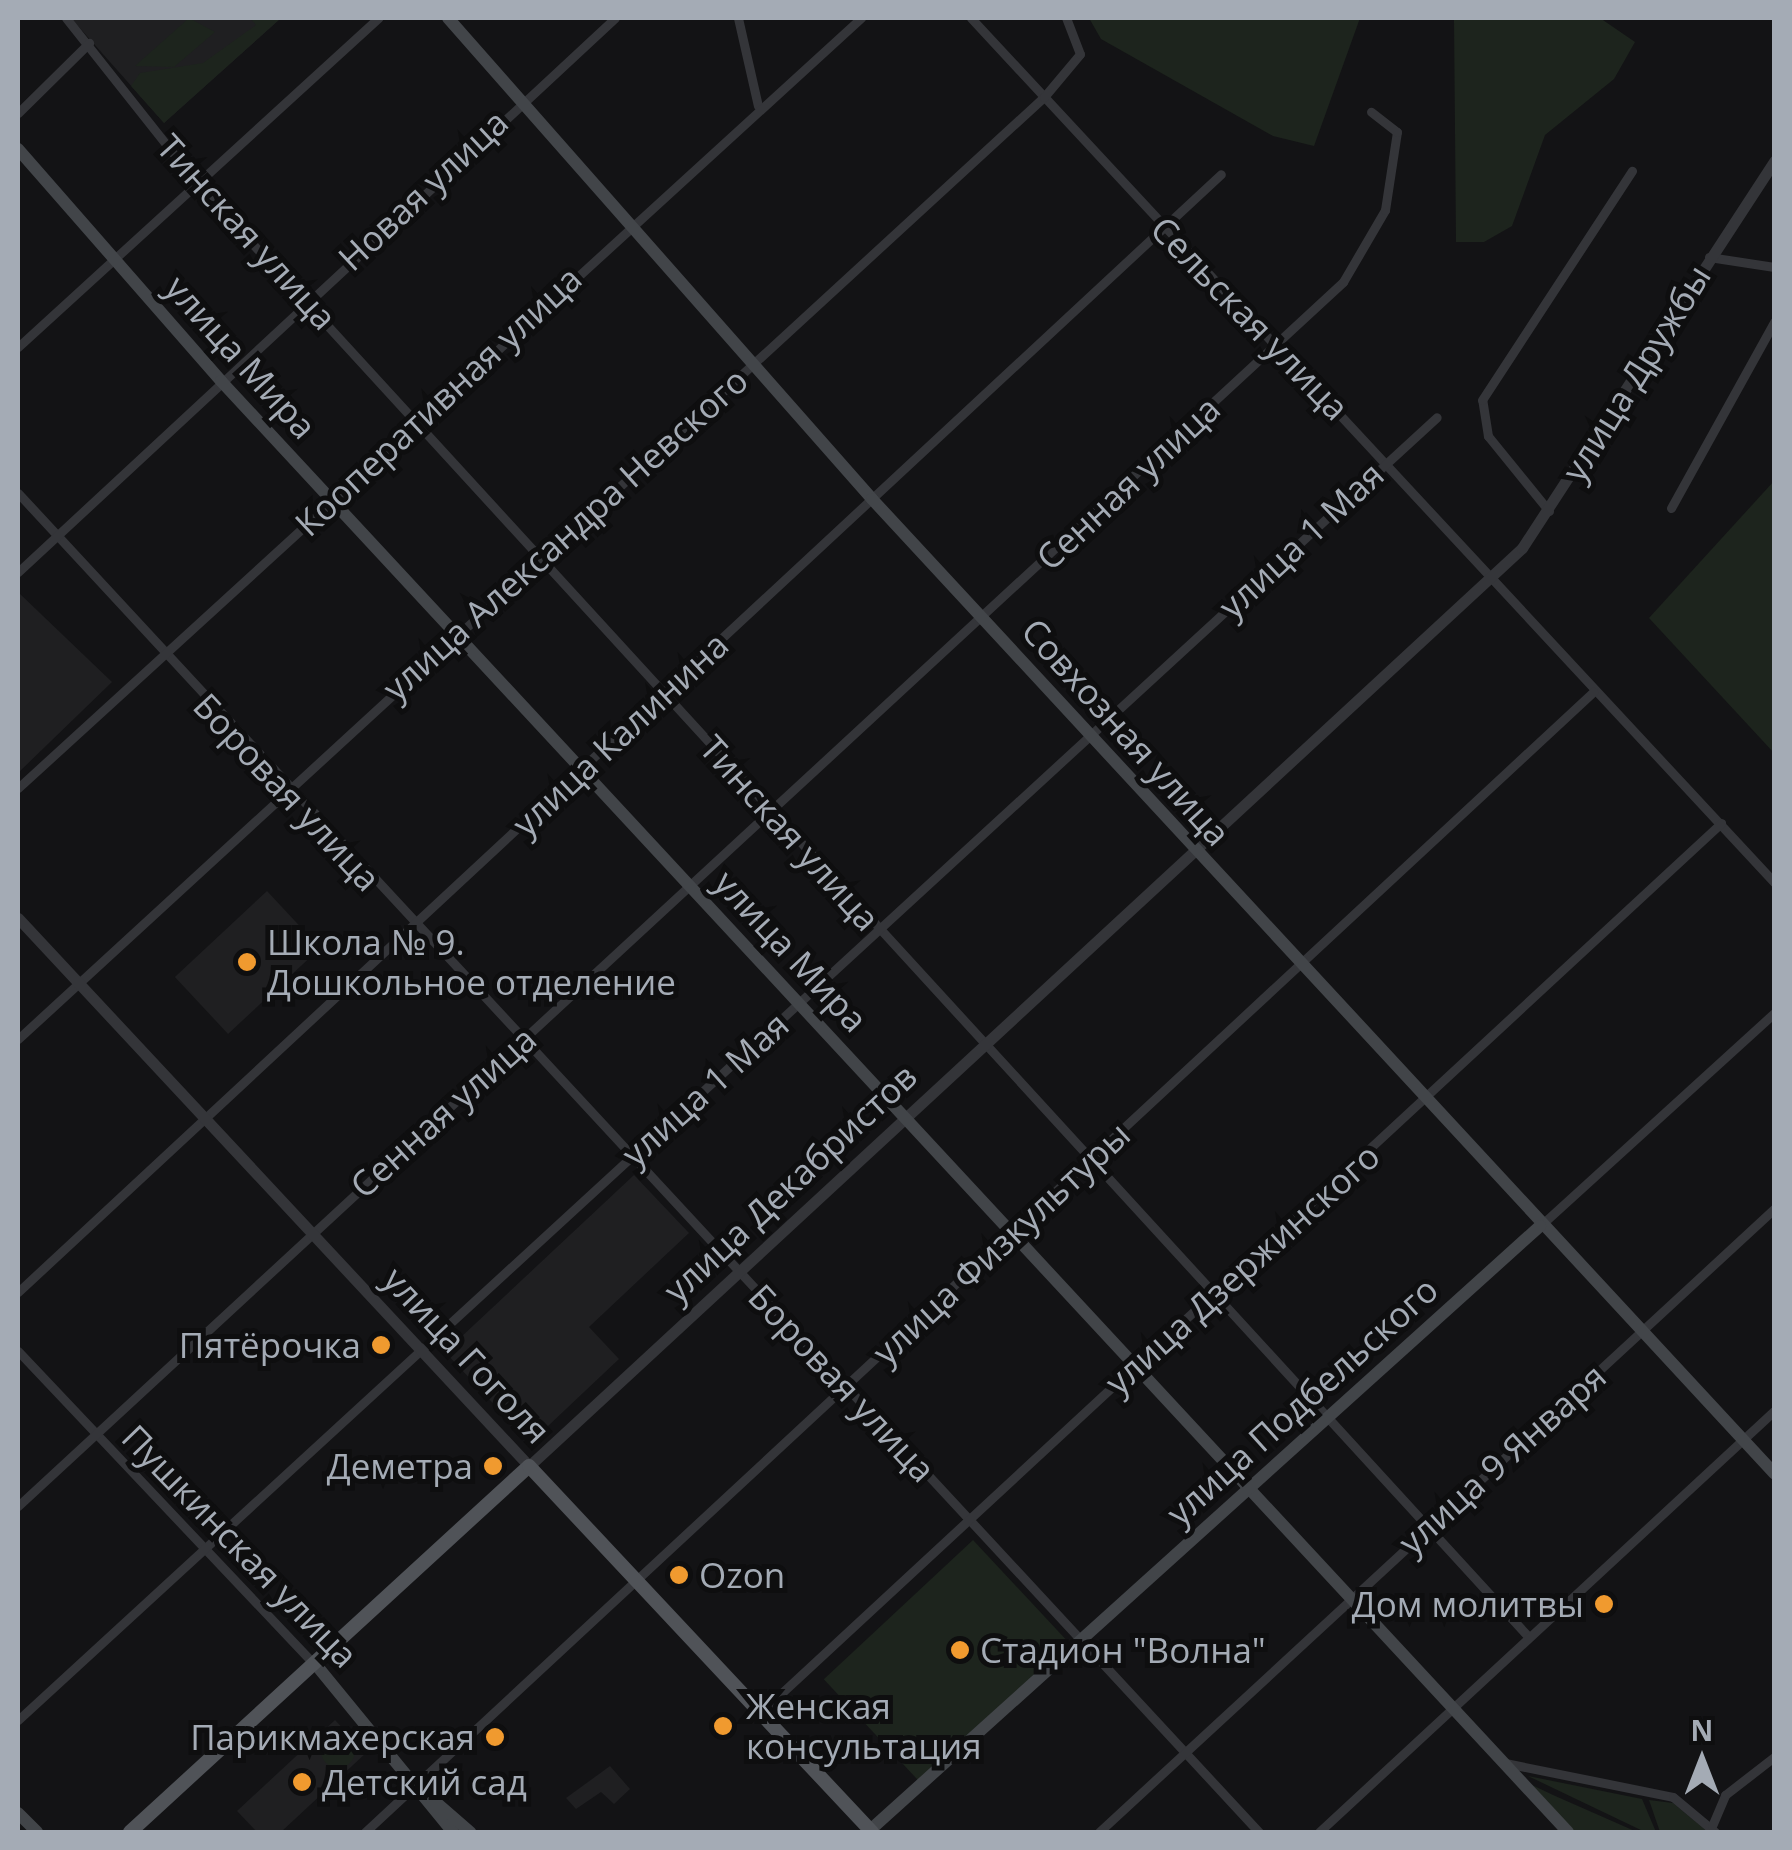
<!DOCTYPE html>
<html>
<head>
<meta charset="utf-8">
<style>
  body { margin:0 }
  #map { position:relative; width:1792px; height:1850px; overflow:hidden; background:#131315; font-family:"Open Sans",sans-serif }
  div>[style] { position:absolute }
  .built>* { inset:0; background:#1f1f21; transform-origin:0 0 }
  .green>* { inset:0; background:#1d241d; transform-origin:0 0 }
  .round { border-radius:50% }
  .minor>* { height:9px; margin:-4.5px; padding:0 4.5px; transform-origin:4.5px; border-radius:4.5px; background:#343539 }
  .tertiary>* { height:11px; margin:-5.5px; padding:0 5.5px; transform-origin:5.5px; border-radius:5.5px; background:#343539 }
  .secondary>* { height:12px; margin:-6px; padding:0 6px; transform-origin:6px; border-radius:6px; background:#424549 }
  .primary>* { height:14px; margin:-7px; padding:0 7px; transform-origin:7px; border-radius:7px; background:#505358 }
  .dots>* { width:28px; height:28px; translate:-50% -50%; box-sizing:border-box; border:5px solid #0e0e0f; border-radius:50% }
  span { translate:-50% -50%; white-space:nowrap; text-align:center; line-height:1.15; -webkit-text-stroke:10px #0e0e0f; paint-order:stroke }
  .street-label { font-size:35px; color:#a4abb5 }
  .poi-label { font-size:35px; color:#a4abb5 }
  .left { translate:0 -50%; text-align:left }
  .right { translate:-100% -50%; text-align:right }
  .frame { position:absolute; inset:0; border:20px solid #a4abb5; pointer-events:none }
  .north { position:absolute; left:1652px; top:1710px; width:100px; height:100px; -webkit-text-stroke:8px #0e0e0f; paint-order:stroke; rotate:0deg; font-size:28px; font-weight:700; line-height:40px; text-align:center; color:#a4abb5 }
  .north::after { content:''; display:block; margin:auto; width:35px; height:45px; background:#a4abb5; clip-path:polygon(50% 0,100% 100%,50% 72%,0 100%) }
</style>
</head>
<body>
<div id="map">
  <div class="built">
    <div style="clip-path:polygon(71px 18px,281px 18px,164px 123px)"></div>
    <div style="clip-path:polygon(18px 592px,112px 682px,18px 773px)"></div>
    <div style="left:267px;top:891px;width:78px;height:126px;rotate:47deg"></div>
    <div style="clip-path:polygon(634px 1175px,689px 1233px,589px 1327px,619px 1359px,530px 1443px,445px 1352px)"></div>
    <div style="clip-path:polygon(335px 1720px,366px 1753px,281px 1832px,257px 1832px,237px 1811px)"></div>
    <div style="clip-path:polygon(610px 1766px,630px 1789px,614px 1804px,601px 1792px,576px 1809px,566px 1798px)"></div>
  </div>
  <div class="green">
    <div style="clip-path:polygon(189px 18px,215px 32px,174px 67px,135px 66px)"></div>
    <div style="clip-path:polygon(250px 18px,281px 18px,164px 123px,131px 86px,140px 73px,203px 63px,256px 25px)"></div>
    <div style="clip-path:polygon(1089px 18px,1360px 18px,1314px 146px,1273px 136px,1101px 39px)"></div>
    <div style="clip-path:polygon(1600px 18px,1635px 42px,1614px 79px,1545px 135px,1512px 226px,1484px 242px,1456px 242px,1454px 20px)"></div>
    <div style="clip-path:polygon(1774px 481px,1774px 753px,1649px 618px)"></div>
    <div style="left:973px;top:1540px;width:142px;height:204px;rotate:47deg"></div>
    <div class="round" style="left:321px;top:1734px;width:34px;height:34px"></div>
    <div style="clip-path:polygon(1528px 1776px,1642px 1799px,1656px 1832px,1645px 1832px)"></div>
    <div style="clip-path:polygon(1532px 1785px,1553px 1795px,1637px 1832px,1575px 1832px)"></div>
    <div style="clip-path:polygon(1649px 1800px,1673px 1803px,1708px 1832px,1660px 1832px)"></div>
  </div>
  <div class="minor">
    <div style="left:66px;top:18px;width:208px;rotate:51.6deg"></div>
    <div style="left:195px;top:181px;width:1973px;rotate:47.51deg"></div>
    <div style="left:738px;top:18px;width:90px;rotate:77.2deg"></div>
    <div style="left:971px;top:18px;width:1180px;rotate:47.1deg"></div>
    <div style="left:18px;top:113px;width:100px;rotate:-44.6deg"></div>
    <div style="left:1709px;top:257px;width:66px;rotate:8.7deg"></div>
    <div style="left:18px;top:347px;width:488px;rotate:-42.4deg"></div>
    <div style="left:18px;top:493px;width:1826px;rotate:47.18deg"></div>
    <div style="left:1671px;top:508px;width:213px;rotate:-61deg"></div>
    <div style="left:1549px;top:511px;width:97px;rotate:-129.1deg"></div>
    <div style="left:1488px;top:436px;width:36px;rotate:-99deg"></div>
    <div style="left:1482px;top:400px;width:274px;rotate:-56.8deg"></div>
    <div style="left:18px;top:572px;width:814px;rotate:-42.86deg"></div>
    <div style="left:18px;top:788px;width:1142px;rotate:-42.41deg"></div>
    <div style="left:18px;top:1039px;width:1393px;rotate:-42.56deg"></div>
    <div style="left:1044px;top:97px;width:56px;rotate:-50.1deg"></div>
    <div style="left:1080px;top:54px;width:39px;rotate:-111deg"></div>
    <div style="left:1540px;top:1226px;width:316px;rotate:-42.3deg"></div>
    <div style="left:18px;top:1292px;width:1642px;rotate:-42.9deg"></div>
    <div style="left:18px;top:1351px;width:432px;rotate:46.6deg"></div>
    <div style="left:18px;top:1506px;width:1804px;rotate:-42.73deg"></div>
    <div style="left:1343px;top:282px;width:83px;rotate:-59.7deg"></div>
    <div style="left:1385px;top:210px;width:79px;rotate:-81.3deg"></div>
    <div style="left:1397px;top:132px;width:33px;rotate:-142deg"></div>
    <div style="left:760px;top:1713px;width:1310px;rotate:-42.8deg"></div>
    <div style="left:18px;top:1720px;width:1926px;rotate:-42.56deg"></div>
    <div style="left:1505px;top:1763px;width:171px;rotate:11.4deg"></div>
    <div style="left:1673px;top:1797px;width:55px;rotate:39.8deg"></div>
    <div style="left:1712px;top:1826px;width:34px;rotate:-67deg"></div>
    <div style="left:1725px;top:1795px;width:62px;rotate:-37.8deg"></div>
    <div style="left:365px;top:1832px;width:1676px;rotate:-42.87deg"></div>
    <div style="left:1099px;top:1832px;width:919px;rotate:-42.71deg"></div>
    <div style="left:1319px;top:1832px;width:620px;rotate:-42.78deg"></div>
  </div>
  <div class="tertiary">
    <div style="left:18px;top:918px;width:749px;rotate:47deg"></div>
    <div style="left:529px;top:1466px;width:1352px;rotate:-42.75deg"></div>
    <div style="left:1522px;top:548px;width:462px;rotate:-56.9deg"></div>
  </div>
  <div class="secondary">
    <div style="left:448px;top:18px;width:641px;rotate:48.6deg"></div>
    <div style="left:872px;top:499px;width:1328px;rotate:47.2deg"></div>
    <div style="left:18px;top:149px;width:308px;rotate:48.8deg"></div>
    <div style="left:221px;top:381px;width:1980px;rotate:47.13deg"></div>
    <div style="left:317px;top:1666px;width:215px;rotate:50.7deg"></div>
    <div style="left:416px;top:1785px;width:72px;rotate:41deg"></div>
    <div style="left:18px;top:1813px;width:27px;rotate:45deg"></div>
    <div style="left:868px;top:1832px;width:905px;rotate:-42.04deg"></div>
  </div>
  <div class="primary">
    <div style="left:130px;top:1832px;width:541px;rotate:-42.53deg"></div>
    <div style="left:529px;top:1466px;width:502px;rotate:46.86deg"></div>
  </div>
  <div class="dots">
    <div style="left:247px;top:962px;background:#f09a2f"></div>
    <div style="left:381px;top:1345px;background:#f09a2f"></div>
    <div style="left:493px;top:1466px;background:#f09a2f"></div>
    <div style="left:679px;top:1575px;background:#f09a2f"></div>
    <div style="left:1604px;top:1604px;background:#f09a2f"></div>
    <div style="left:960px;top:1650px;background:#f09a2f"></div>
    <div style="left:723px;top:1726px;background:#f09a2f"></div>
    <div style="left:495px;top:1737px;background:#f09a2f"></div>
    <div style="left:302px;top:1782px;background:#f09a2f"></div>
  </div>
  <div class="street-label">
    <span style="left:423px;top:190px;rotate:-43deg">Новая улица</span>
    <span style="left:247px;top:232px;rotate:48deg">Тинская улица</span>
    <span style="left:1250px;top:318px;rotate:46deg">Сельская улица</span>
    <span style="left:241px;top:357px;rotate:48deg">улица Мира</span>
    <span style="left:1636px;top:373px;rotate:-58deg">улица Дружбы</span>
    <span style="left:438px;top:401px;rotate:-43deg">Кооперативная улица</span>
    <span style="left:1128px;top:483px;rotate:-43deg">Сенная улица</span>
    <span style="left:565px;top:534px;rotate:-42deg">улица Александра Невского</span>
    <span style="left:1301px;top:540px;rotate:-43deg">улица 1 Мая</span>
    <span style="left:1126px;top:732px;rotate:48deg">Совхозная улица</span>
    <span style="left:620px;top:734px;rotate:-43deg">улица Калинина</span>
    <span style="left:287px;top:792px;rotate:47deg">Боровая улица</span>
    <span style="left:790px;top:833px;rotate:48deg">Тинская улица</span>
    <span style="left:791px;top:951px;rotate:47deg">улица Мира</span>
    <span style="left:705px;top:1089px;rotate:-42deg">улица 1 Мая</span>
    <span style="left:443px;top:1112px;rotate:-42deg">Сенная улица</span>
    <span style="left:790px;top:1183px;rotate:-43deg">улица Декабристов</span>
    <span style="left:1001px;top:1243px;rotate:-43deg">улица Физкультуры</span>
    <span style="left:1242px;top:1269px;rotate:-42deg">улица Дзержинского</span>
    <span style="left:467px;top:1355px;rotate:47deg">улица Гоголя</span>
    <span style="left:842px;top:1383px;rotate:47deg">Боровая улица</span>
    <span style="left:1302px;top:1401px;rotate:-42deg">улица Подбельского</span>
    <span style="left:1502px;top:1459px;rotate:-42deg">улица 9 Января</span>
    <span style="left:240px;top:1546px;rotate:46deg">Пушкинская улица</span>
  </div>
  <div class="poi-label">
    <span class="left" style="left:267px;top:962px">Школа № 9.<br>Дошкольное отделение</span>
    <span class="right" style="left:361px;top:1345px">Пятёрочка</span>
    <span class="right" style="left:473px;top:1466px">Деметра</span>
    <span class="left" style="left:699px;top:1575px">Ozon</span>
    <span class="right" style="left:1584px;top:1604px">Дом молитвы</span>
    <span class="left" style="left:980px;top:1650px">Стадион "Волна"</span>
    <span class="left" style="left:746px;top:1726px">Женская<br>консультация</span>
    <span class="right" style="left:475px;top:1737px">Парикмахерская</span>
    <span class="left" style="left:322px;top:1782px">Детский сад</span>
  </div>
  <div class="frame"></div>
  <div class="north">N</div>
</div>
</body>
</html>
